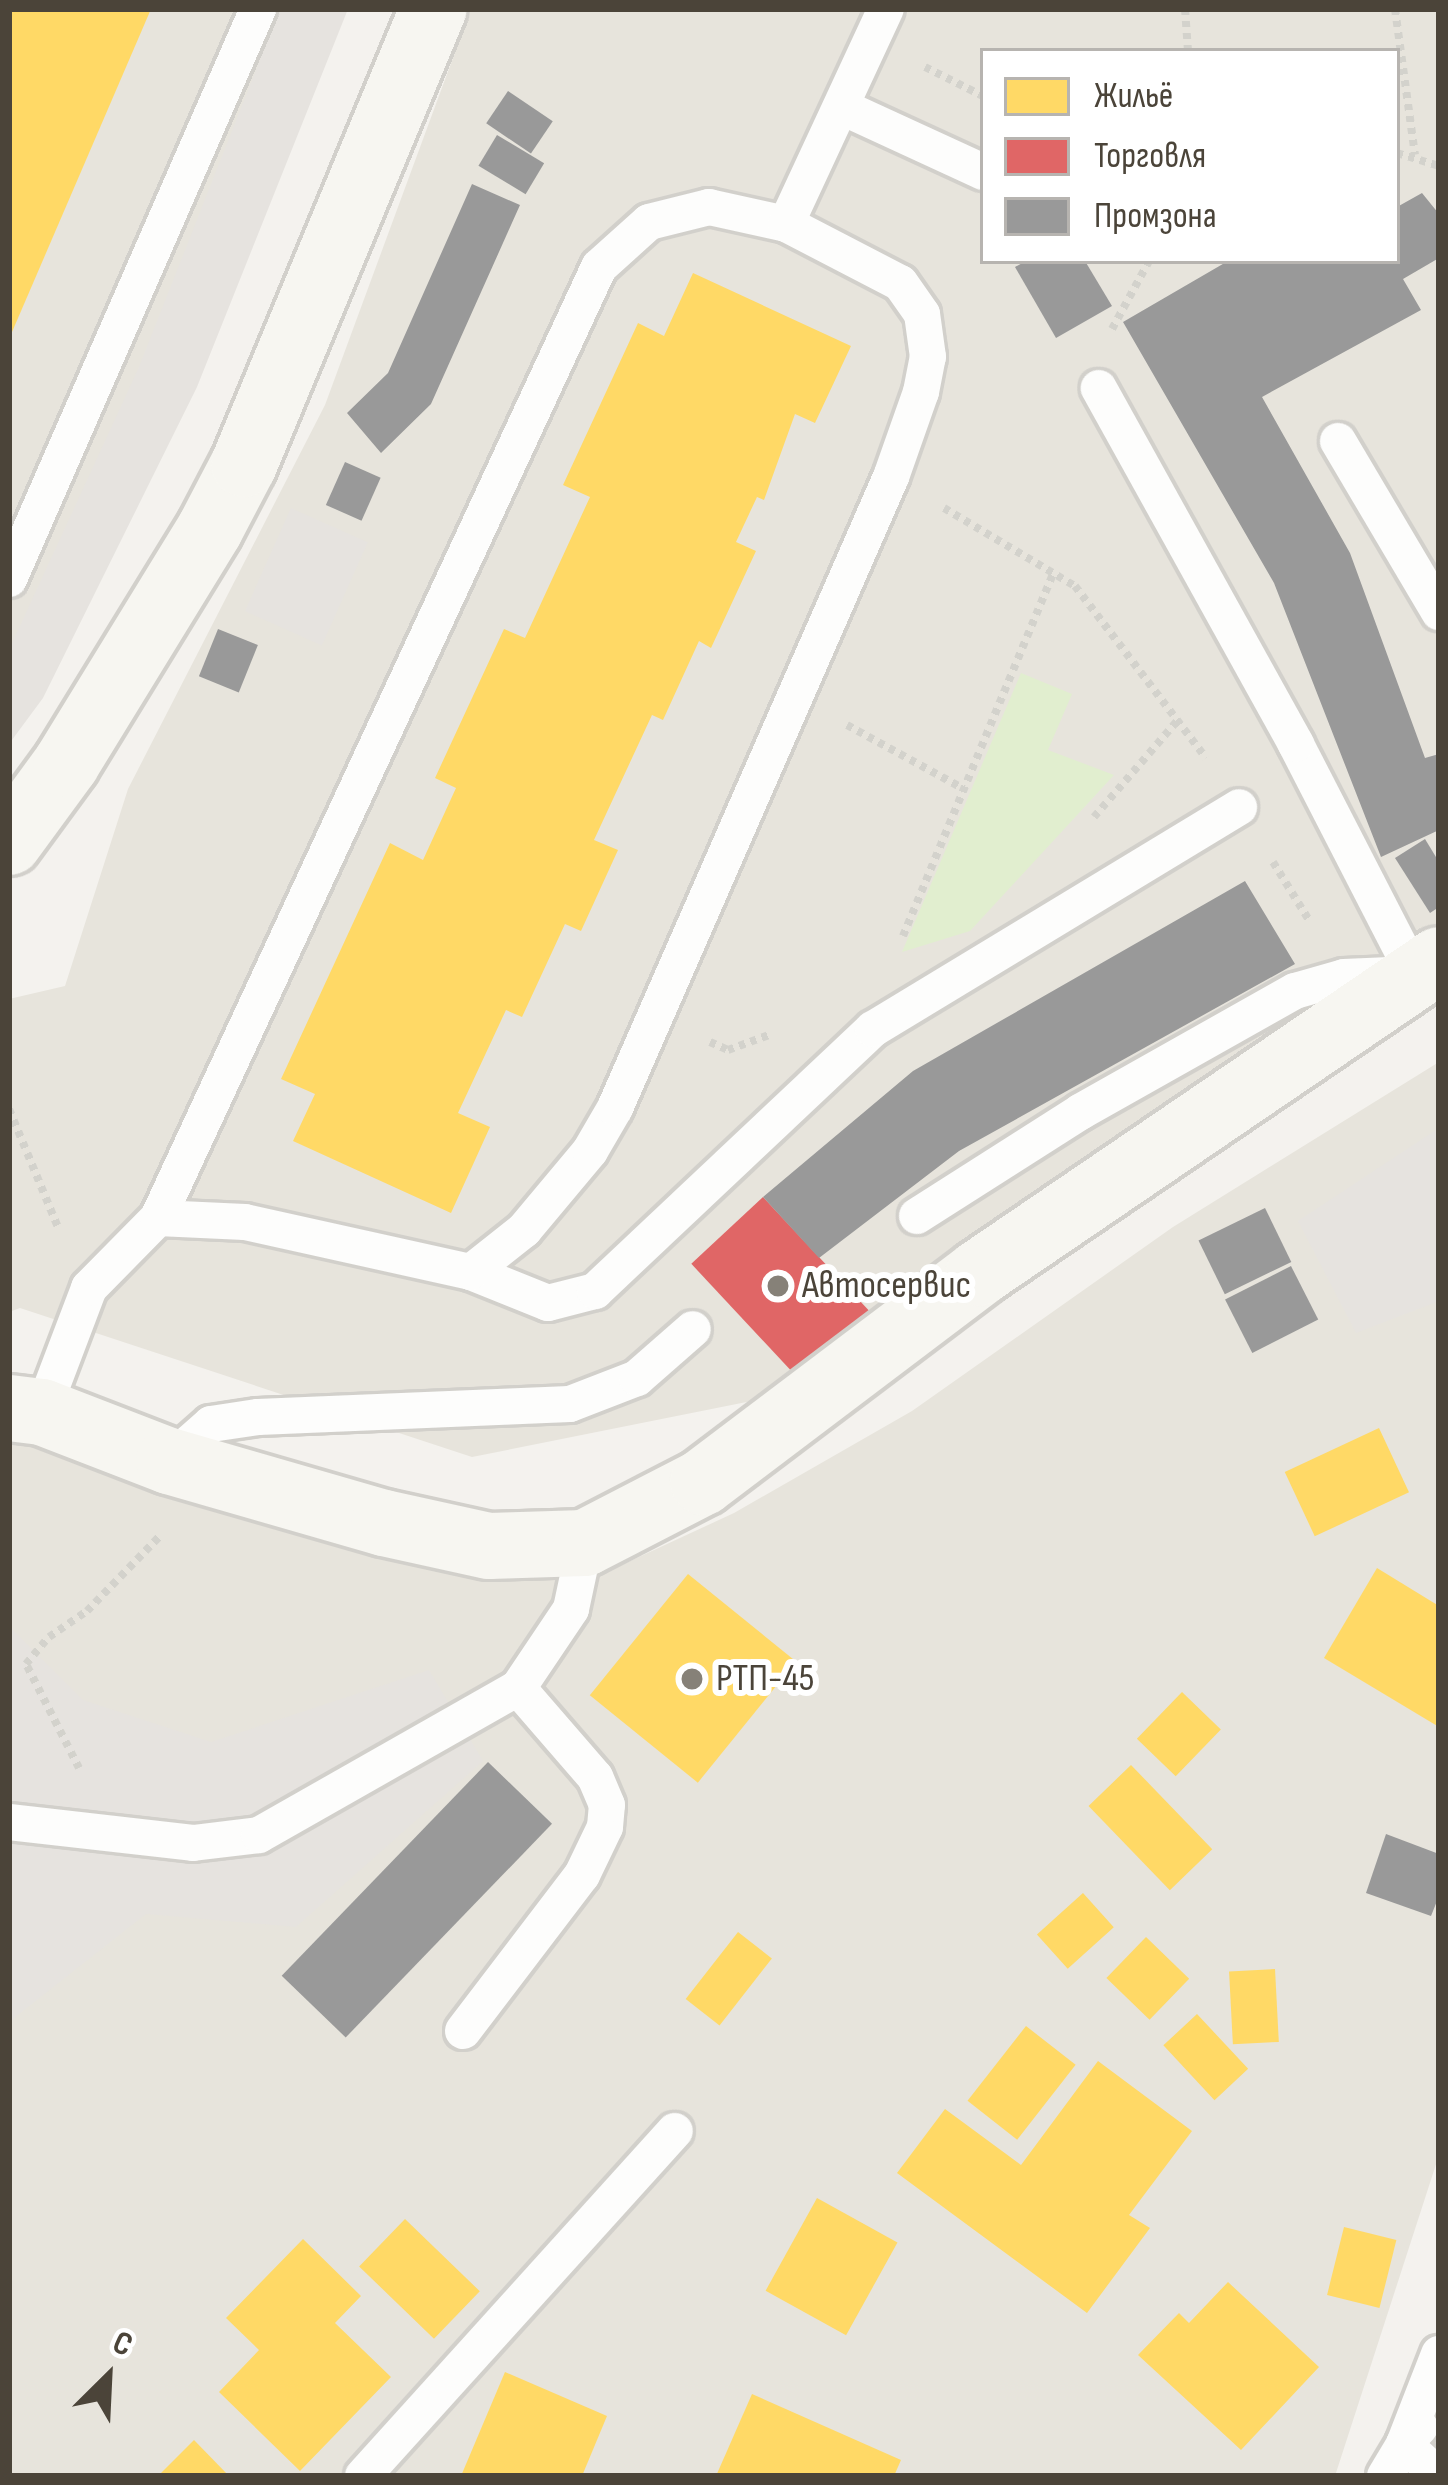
<!DOCTYPE html>
<html>
<head>
<meta charset="utf-8">
<style>
  body { margin:0 }
  #map { position:relative; width:1448px; height:2485px; overflow:hidden; background:#f4f2ee; font-family:"Sofia Sans Condensed",sans-serif }
  div>[style] { position:absolute }
  .residential>* { inset:0; background:#e7e4dc }
  .green>* { inset:0; background:#e1eecf }
  .parking>* { inset:0; background:#e6e3df; transform-origin:0 0 }
  .homes>* { inset:0; background:#ffd966; transform-origin:0 0 }
  .shops>* { inset:0; background:#e06666; transform-origin:0 0 }
  .industry>* { inset:0; background:#999; transform-origin:0 0 }
  .path>* { height:8px; margin-top:-4px; transform-origin:0; background:repeating-linear-gradient(90deg,#d3d2cc 0 6px,transparent 0 12px) }
  .roads { filter:drop-shadow(3px 0 #d2d0cb) drop-shadow(-3px 0 #d2d0cb) drop-shadow(0 3px #d2d0cb) drop-shadow(0 -3px #d2d0cb) }
  .lane>* { height:36px; margin:-18px; padding:0 18px; transform-origin:18px; border-radius:18px; background:#fdfdfc }
  .secondary>* { height:66px; margin:-33px; padding:0 33px; transform-origin:33px; border-radius:33px; background:#f7f6f1 }
  .dots>* { width:33px; height:33px; translate:-50% -50%; box-sizing:border-box; border:6px solid #fff; border-radius:50% }
  span { translate:-50% -50%; white-space:nowrap; text-align:center; line-height:1.15; -webkit-text-stroke:12px #fff; paint-order:stroke }
  .poi-label { font-size:39px; color:#4b4439 }
  .left { translate:0 -50%; text-align:left }
  .frame { position:absolute; inset:0; border:12px solid #4b4439; pointer-events:none }
  .legend { position:absolute; left:980px; top:48px; width:420px; height:216px; box-sizing:border-box; background:#fff; border:3px solid #b7b4b0; margin:0; padding:15px 21px; list-style:none; font-size:36px; color:#4b4439 }
  .legend li { display:flex; align-items:center; gap:24px; height:60px }
  .legend b { width:60px; border:3px solid #b7b4b0 }
  .north { position:absolute; left:48px; top:2317px; width:120px; height:120px; -webkit-text-stroke:9px #fff; paint-order:stroke; rotate:24deg; font-size:33px; font-weight:700; line-height:48px; text-align:center; color:#4b4439 }
  .north::after { content:''; display:block; margin:auto; width:42px; height:54px; background:#4b4439; clip-path:polygon(50% 0,100% 100%,50% 72%,0 100%) }
</style>
</head>
<body>
<div id="map">
  <div class="residential">
    <div style="clip-path:polygon(9px 9px,280px 9px,189px 340px,9px 672px)"></div>
    <div style="clip-path:polygon(evenodd,471px 9px,1439px 9px,1439px 925px,876px 1327px,802px 1391px,472px 1457px,20px 1308px,9px 1312px,9px 999px,65px 986px,128px 789px,325px 405px,471px 9px,983px 51px,1397px 51px,1397px 261px,983px 261px,983px 51px)"></div>
    <div style="clip-path:polygon(1439px 1062px,1439px 2155px,1335px 2476px,9px 2476px,9px 1433px,484px 1569px,587px 1581px,734px 1513px,912px 1411px,1173px 1227px)"></div>
  </div>
  <div class="green">
    <div style="clip-path:polygon(1021px 673px,1072px 694px,1048px 750px,1114px 775px,970px 931px,902px 952px)"></div>
  </div>
  <div class="parking">
    <div style="clip-path:polygon(280px 9px,348px 9px,197px 387px,43px 698px,9px 744px,9px 650px,139px 367px)"></div>
    <div style="left:291px;top:508px;width:84px;height:113px;rotate:24deg"></div>
    <div style="clip-path:polygon(1439px 1128px,1439px 1301px,1356px 1333px,1298px 1221px)"></div>
    <div style="clip-path:polygon(9px 1626px,83px 1700px,211px 1742px,429px 1670px,483px 1761px,296px 1927px,146px 1914px,9px 2022px)"></div>
  </div>
  <div class="homes">
    <div style="clip-path:polygon(9px 9px,151px 9px,9px 339px)"></div>
    <div style="clip-path:polygon(693px 273px,851px 346px,815px 423px,795px 414px,764px 500px,757px 497px,736px 542px,756px 551px,711px 648px,699px 641px,663px 720px,652px 715px,594px 840px,618px 850px,581px 931px,565px 924px,522px 1017px,506px 1010px,458px 1113px,490px 1127px,451px 1213px,293px 1141px,315px 1094px,281px 1079px,390px 843px,423px 860px,456px 788px,435px 778px,504px 629px,525px 638px,590px 497px,563px 485px,638px 323px,664px 336px)"></div>
    <div style="left:1379px;top:1428px;width:71px;height:104px;rotate:65deg"></div>
    <div style="clip-path:polygon(1377px 1568px,1439px 1606px,1439px 1727px,1324px 1658px)"></div>
    <div style="left:688px;top:1574px;width:139px;height:156px;rotate:39deg"></div>
    <div style="left:1182px;top:1692px;width:54px;height:65px;rotate:44deg"></div>
    <div style="left:1131px;top:1765px;width:117px;height:59px;rotate:46deg"></div>
    <div style="left:1083px;top:1893px;width:46px;height:62px;rotate:48deg"></div>
    <div style="left:738px;top:1932px;width:43px;height:85px;rotate:38deg"></div>
    <div style="left:1146px;top:1937px;width:60px;height:57px;rotate:44deg"></div>
    <div style="left:1275px;top:1969px;width:73px;height:46px;rotate:87deg"></div>
    <div style="left:1197px;top:2014px;width:75px;height:46px;rotate:47deg"></div>
    <div style="left:1026px;top:2026px;width:63px;height:95px;rotate:38deg"></div>
    <div style="clip-path:polygon(1098px 2061px,1192px 2131px,1129px 2215px,1150px 2228px,1087px 2313px,897px 2173px,945px 2109px,1021px 2165px)"></div>
    <div style="left:817px;top:2198px;width:92px;height:106px;rotate:29deg"></div>
    <div style="left:405px;top:2219px;width:104px;height:66px;rotate:44deg"></div>
    <div style="left:1344px;top:2227px;width:54px;height:70px;rotate:14deg"></div>
    <div style="clip-path:polygon(303px 2239px,361px 2296px,335px 2323px,391px 2377px,300px 2471px,219px 2392px,259px 2350px,226px 2318px)"></div>
    <div style="clip-path:polygon(1228px 2282px,1319px 2367px,1241px 2450px,1138px 2355px,1179px 2313px,1189px 2323px)"></div>
    <div style="clip-path:polygon(505px 2372px,607px 2416px,582px 2476px,461px 2476px)"></div>
    <div style="clip-path:polygon(752px 2394px,901px 2460px,894px 2476px,716px 2476px)"></div>
    <div style="clip-path:polygon(194px 2440px,229px 2476px,158px 2476px)"></div>
  </div>
  <div class="shops">
    <div style="left:763px;top:1197px;width:161px;height:98px;rotate:47deg"></div>
  </div>
  <div class="industry">
    <div style="left:508px;top:91px;width:54px;height:39px;rotate:34deg"></div>
    <div style="left:497px;top:135px;width:55px;height:36px;rotate:31deg"></div>
    <div style="clip-path:polygon(472px 184px,520px 205px,431px 404px,381px 453px,347px 413px,388px 373px)"></div>
    <div style="clip-path:polygon(1422px 193px,1439px 214px,1439px 258px,1403px 279px,1421px 310px,1262px 397px,1350px 553px,1425px 758px,1439px 754px,1439px 830px,1381px 857px,1274px 583px,1123px 322px,1228px 261px,1397px 261px,1397px 207px)"></div>
    <div style="clip-path:polygon(1026px 261px,1085px 261px,1112px 306px,1056px 338px,1015px 267px)"></div>
    <div style="left:345px;top:462px;width:39px;height:47px;rotate:24deg"></div>
    <div style="left:218px;top:629px;width:43px;height:51px;rotate:22deg"></div>
    <div style="clip-path:polygon(1425px 839px,1439px 862px,1439px 907px,1430px 913px,1395px 858px)"></div>
    <div style="clip-path:polygon(1245px 881px,1295px 964px,959px 1151px,819px 1258px,763px 1197px,913px 1071px)"></div>
    <div style="left:1265px;top:1208px;width:60px;height:74px;rotate:64deg"></div>
    <div style="left:1291px;top:1266px;width:60px;height:74px;rotate:63deg"></div>
    <div style="left:488px;top:1762px;width:89px;height:297px;rotate:44deg"></div>
    <div style="clip-path:polygon(1386px 1834px,1439px 1854px,1439px 1896px,1431px 1916px,1366px 1893px)"></div>
  </div>
  <div class="path">
    <div style="left:1185px;top:9px;width:42px;rotate:85.9deg"></div>
    <div style="left:1395px;top:9px;width:147px;rotate:82.2deg"></div>
    <div style="left:925px;top:67px;width:65px;rotate:26.6deg"></div>
    <div style="left:1397px;top:153px;width:44px;rotate:17.2deg"></div>
    <div style="left:1112px;top:329px;width:77px;rotate:-61.4deg"></div>
    <div style="left:944px;top:508px;width:152px;rotate:30.8deg"></div>
    <div style="left:1075px;top:586px;width:216px;rotate:52.7deg"></div>
    <div style="left:847px;top:725px;width:133px;rotate:28.7deg"></div>
    <div style="left:1094px;top:817px;width:130px;rotate:-49.1deg"></div>
    <div style="left:1273px;top:862px;width:68px;rotate:58.2deg"></div>
    <div style="left:903px;top:936px;width:394px;rotate:-67.5deg"></div>
    <div style="left:710px;top:1042px;width:20px;rotate:24deg"></div>
    <div style="left:728px;top:1050px;width:44px;rotate:-20.1deg"></div>
    <div style="left:9px;top:1109px;width:131px;rotate:67.5deg"></div>
    <div style="left:79px;top:1768px;width:117px;rotate:-117deg"></div>
    <div style="left:26px;top:1664px;width:35px;rotate:-50deg"></div>
    <div style="left:49px;top:1637px;width:46px;rotate:-34.4deg"></div>
    <div style="left:87px;top:1611px;width:103px;rotate:-45.8deg"></div>
  </div>
  <div class="roads">
    <div class="lane">
      <div style="left:842px;top:107px;width:155px;rotate:24.7deg"></div>
      <div style="left:1338px;top:441px;width:199px;rotate:59.4deg"></div>
      <div style="left:9px;top:579px;width:622px;rotate:-66.4deg"></div>
      <div style="left:917px;top:1216px;width:193px;rotate:-32.5deg"></div>
      <div style="left:1080px;top:1112px;width:247px;rotate:-29.4deg"></div>
      <div style="left:1295px;top:991px;width:51px;rotate:-15.9deg"></div>
      <div style="left:1344px;top:977px;width:70px;rotate:-2.5deg"></div>
      <div style="left:1414px;top:974px;width:259px;rotate:-117.2deg"></div>
      <div style="left:1296px;top:744px;width:407px;rotate:-119deg"></div>
      <div style="left:158px;top:1218px;width:1048px;rotate:-65.12deg"></div>
      <div style="left:599px;top:267px;width:67px;rotate:-42deg"></div>
      <div style="left:649px;top:222px;width:62px;rotate:-14deg"></div>
      <div style="left:709px;top:207px;width:79px;rotate:12.4deg"></div>
      <div style="left:471px;top:1272px;width:83px;rotate:21.9deg"></div>
      <div style="left:548px;top:1303px;width:49px;rotate:-14.3deg"></div>
      <div style="left:595px;top:1291px;width:382px;rotate:-43.3deg"></div>
      <div style="left:873px;top:1029px;width:428px;rotate:-31.2deg"></div>
      <div style="left:42px;top:1412px;width:133px;rotate:-69.2deg"></div>
      <div style="left:89px;top:1288px;width:98px;rotate:-45.4deg"></div>
      <div style="left:158px;top:1218px;width:87px;rotate:2.6deg"></div>
      <div style="left:245px;top:1222px;width:231px;rotate:12.5deg"></div>
      <div style="left:471px;top:1272px;width:68px;rotate:-38.4deg"></div>
      <div style="left:524px;top:1230px;width:103px;rotate:-50.1deg"></div>
      <div style="left:590px;top:1151px;width:50px;rotate:-59.8deg"></div>
      <div style="left:615px;top:1108px;width:689px;rotate:-66.38deg"></div>
      <div style="left:891px;top:477px;width:90px;rotate:-70.6deg"></div>
      <div style="left:921px;top:392px;width:36px;rotate:-79deg"></div>
      <div style="left:928px;top:357px;width:43px;rotate:-97.9deg"></div>
      <div style="left:922px;top:314px;width:38px;rotate:-125deg"></div>
      <div style="left:900px;top:283px;width:128px;rotate:-152.6deg"></div>
      <div style="left:786px;top:224px;width:237px;rotate:-65.1deg"></div>
      <div style="left:169px;top:1461px;width:56px;rotate:-41.4deg"></div>
      <div style="left:211px;top:1424px;width:48px;rotate:-8.5deg"></div>
      <div style="left:258px;top:1417px;width:312px;rotate:-2.4deg"></div>
      <div style="left:570px;top:1404px;width:72px;rotate:-21.2deg"></div>
      <div style="left:637px;top:1378px;width:74px;rotate:-41.2deg"></div>
      <div style="left:9px;top:1822px;width:185px;rotate:6.5deg"></div>
      <div style="left:193px;top:1843px;width:66px;rotate:-6.9deg"></div>
      <div style="left:259px;top:1835px;width:298px;rotate:-29.6deg"></div>
      <div style="left:518px;top:1688px;width:95px;rotate:-56.1deg"></div>
      <div style="left:571px;top:1609px;width:67px;rotate:-78deg"></div>
      <div style="left:463px;top:2031px;width:196px;rotate:-52.7deg"></div>
      <div style="left:582px;top:1875px;width:53px;rotate:-64.4deg"></div>
      <div style="left:605px;top:1827px;width:22px;rotate:-85deg"></div>
      <div style="left:607px;top:1805px;width:30px;rotate:-113deg"></div>
      <div style="left:595px;top:1777px;width:118px;rotate:-130.9deg"></div>
      <div style="left:1420px;top:2427px;width:23px;rotate:133deg"></div>
      <div style="left:1404px;top:2444px;width:47px;rotate:42.4deg"></div>
      <div style="left:363px;top:2476px;width:465px;rotate:-47.9deg"></div>
      <div style="left:1385px;top:2476px;width:37px;rotate:-59deg"></div>
      <div style="left:1404px;top:2444px;width:97px;rotate:-68.7deg"></div>
    </div>
    <div class="secondary">
      <div style="left:9px;top:842px;width:97px;rotate:-53.8deg"></div>
      <div style="left:66px;top:764px;width:276px;rotate:-58.5deg"></div>
      <div style="left:210px;top:529px;width:73px;rotate:-62.4deg"></div>
      <div style="left:244px;top:464px;width:493px;rotate:-67.4deg"></div>
      <div style="left:9px;top:1408px;width:33px;rotate:7deg"></div>
      <div style="left:42px;top:1412px;width:136px;rotate:21.1deg"></div>
      <div style="left:169px;top:1461px;width:224px;rotate:16.1deg"></div>
      <div style="left:384px;top:1523px;width:107px;rotate:12.4deg"></div>
      <div style="left:489px;top:1546px;width:96px;rotate:-1.8deg"></div>
      <div style="left:585px;top:1543px;width:133px;rotate:-27.3deg"></div>
      <div style="left:703px;top:1482px;width:346px;rotate:-37.1deg"></div>
      <div style="left:979px;top:1273px;width:556px;rotate:-34.23deg"></div>
    </div>
  </div>
  <div class="dots">
    <div style="left:778px;top:1286px;background:#868178"></div>
    <div style="left:692px;top:1679px;background:#868178"></div>
  </div>
  <div class="poi-label">
    <span class="left" style="left:802px;top:1286px">Автосервис</span>
    <span class="left" style="left:716px;top:1679px">РТП-45</span>
  </div>
  <div class="frame"></div>
  <ul class="legend">
  <li><b style="height:33px;background:#ffd966"></b>Жильё</li>
  <li><b style="height:33px;background:#e06666"></b>Торговля</li>
  <li><b style="height:33px;background:#999"></b>Промзона</li>
  </ul>
  <div class="north">С</div>
</div>
</body>
</html>
